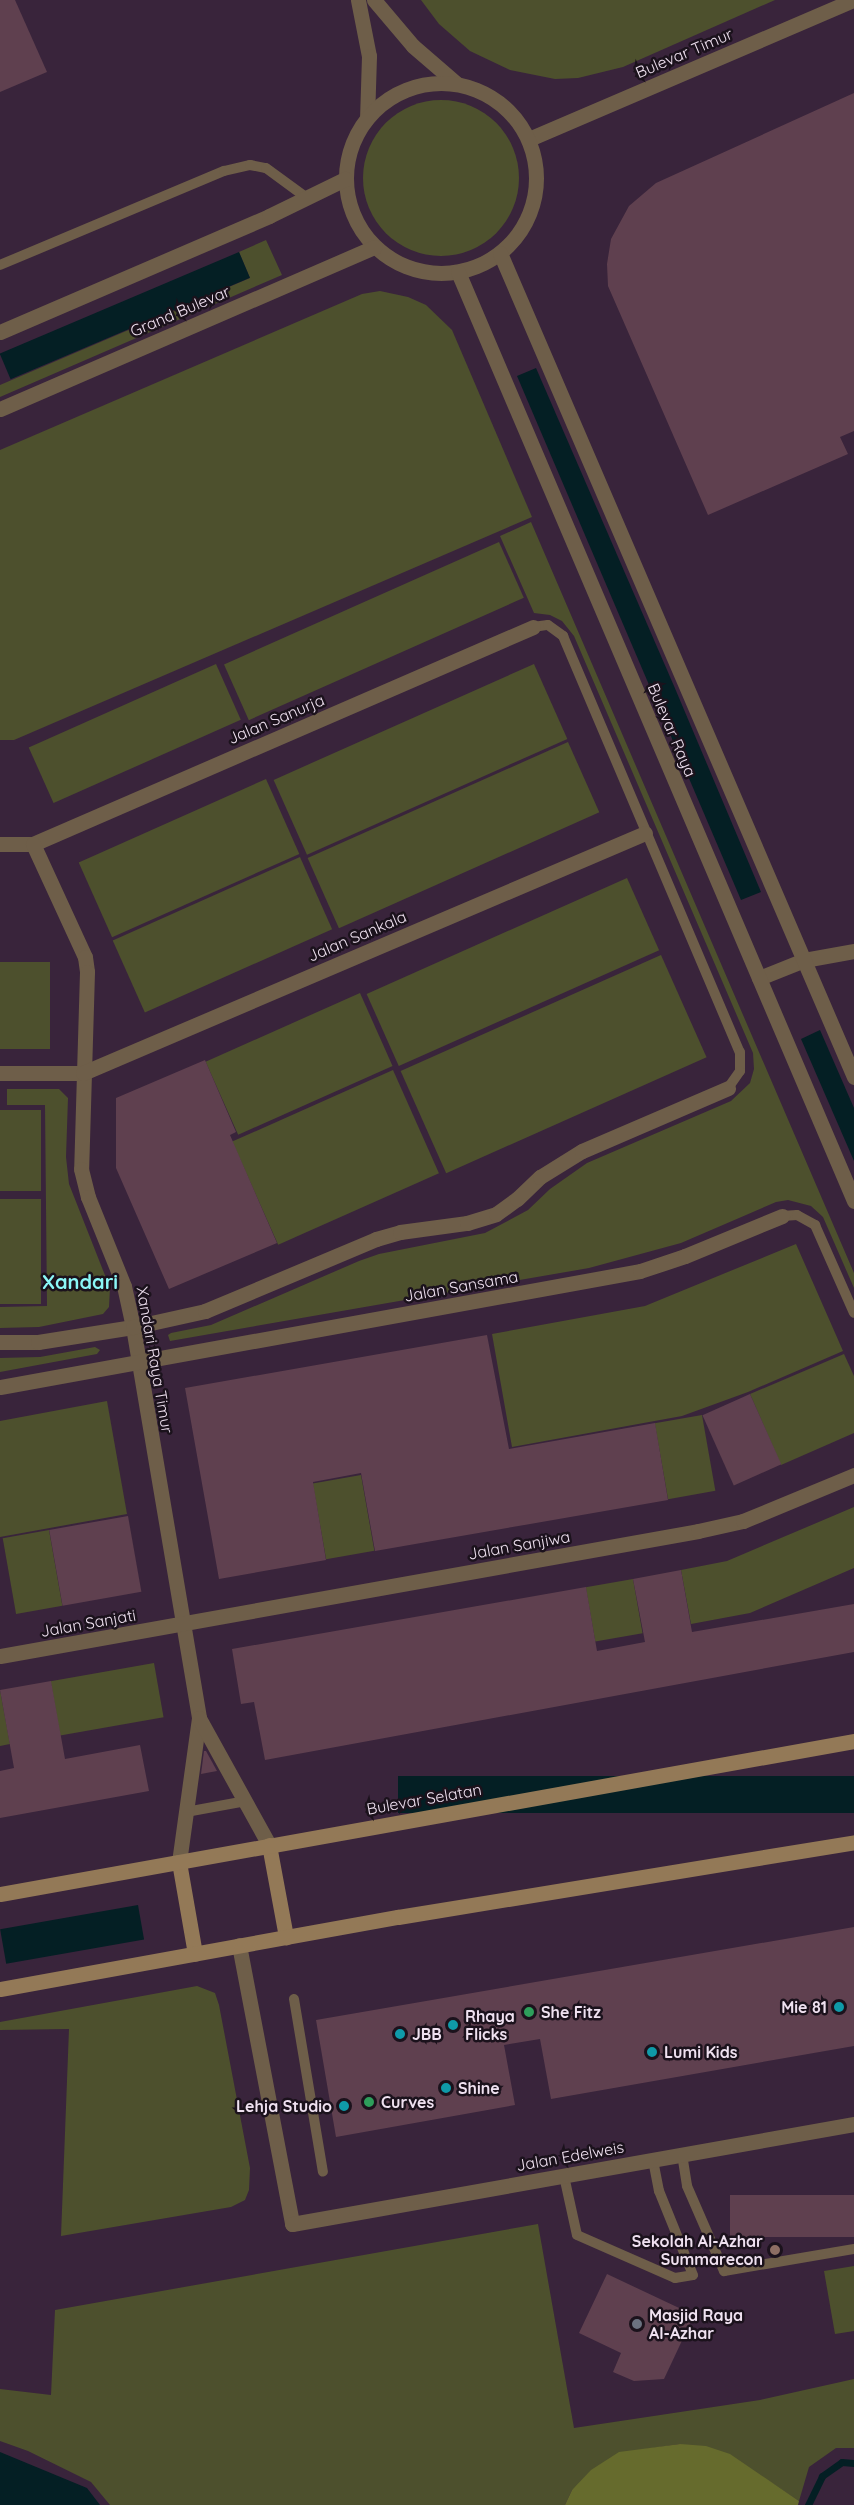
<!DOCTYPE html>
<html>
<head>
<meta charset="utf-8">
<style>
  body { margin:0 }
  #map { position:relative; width:854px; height:2505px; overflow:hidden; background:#39243b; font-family:Quicksand,sans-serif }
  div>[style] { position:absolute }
  .green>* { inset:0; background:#4d502d; transform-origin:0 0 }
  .round { border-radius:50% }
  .forest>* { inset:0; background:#666b2d }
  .water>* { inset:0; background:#041f24; transform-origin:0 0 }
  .stream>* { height:7px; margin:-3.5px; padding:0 3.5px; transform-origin:3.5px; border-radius:3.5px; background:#041f24 }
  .building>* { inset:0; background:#5f404f; transform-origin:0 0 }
  .service>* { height:10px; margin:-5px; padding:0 5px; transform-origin:5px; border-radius:5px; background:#6e5e49 }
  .minor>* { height:15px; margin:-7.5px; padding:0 7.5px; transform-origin:7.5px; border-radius:7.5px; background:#6e5e49 }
  .tertiary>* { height:15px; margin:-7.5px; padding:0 7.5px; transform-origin:7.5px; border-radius:7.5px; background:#6e5e49 }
  .tertiary>.ring { margin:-7.5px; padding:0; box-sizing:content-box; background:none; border:15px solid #6e5e49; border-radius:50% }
  .secondary>* { height:15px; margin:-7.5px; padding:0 7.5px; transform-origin:7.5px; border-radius:7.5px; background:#937957 }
  .dots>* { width:16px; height:16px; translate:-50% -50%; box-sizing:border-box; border:3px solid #1b121c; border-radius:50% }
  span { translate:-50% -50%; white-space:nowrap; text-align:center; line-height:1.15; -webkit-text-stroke:5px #1b121c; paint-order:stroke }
  .street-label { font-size:16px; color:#efe1f0 }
  .poi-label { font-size:16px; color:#efe1f0; font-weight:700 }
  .right { translate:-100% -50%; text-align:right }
  .left { translate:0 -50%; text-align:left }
  .quarter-label { font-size:20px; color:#8bf7f7; font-weight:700 }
</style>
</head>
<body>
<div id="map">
  <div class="green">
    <div style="clip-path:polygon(421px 0,775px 0,623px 67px,578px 78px,555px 79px,510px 70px,470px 51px,439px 24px)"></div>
    <div class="round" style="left:363px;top:100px;width:156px;height:156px"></div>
    <div style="clip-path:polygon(266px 240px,282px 275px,0 397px,0 385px,250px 278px,239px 252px)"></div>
    <div style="clip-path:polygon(380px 291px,408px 297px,426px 305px,452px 330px,532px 517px,14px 740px,0 740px,0 450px,362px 294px)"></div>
    <div style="clip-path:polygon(531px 522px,854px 1273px,854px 1288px,823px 1217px,811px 1206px,788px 1200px,776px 1202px,681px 1243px,589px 1268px,170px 1341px,168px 1335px,171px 1333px,211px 1325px,359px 1261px,379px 1254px,485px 1233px,528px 1210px,550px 1189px,587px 1163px,731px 1101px,750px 1083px,754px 1069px,753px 1053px,574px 636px,562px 621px,550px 615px,534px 613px,500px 536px)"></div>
    <div style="left:499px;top:542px;width:61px;height:301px;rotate:66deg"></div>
    <div style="left:216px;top:664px;width:61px;height:205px;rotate:66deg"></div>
    <div style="left:534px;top:664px;width:82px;height:285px;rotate:66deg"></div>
    <div style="left:568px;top:742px;width:77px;height:285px;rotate:66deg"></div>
    <div style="left:266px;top:779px;width:82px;height:205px;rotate:66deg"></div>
    <div style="left:300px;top:857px;width:79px;height:205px;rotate:66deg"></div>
    <div style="left:627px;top:878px;width:79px;height:285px;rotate:66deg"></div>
    <div style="left:661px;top:955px;width:112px;height:285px;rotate:66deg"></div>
    <div style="left:50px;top:962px;width:87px;height:50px;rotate:90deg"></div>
    <div style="left:360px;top:993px;width:80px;height:169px;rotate:66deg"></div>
    <div style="left:393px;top:1070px;width:113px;height:176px;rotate:66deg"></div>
    <div style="clip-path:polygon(7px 1089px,59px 1089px,68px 1098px,66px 1157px,69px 1184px,110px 1288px,109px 1307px,103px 1314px,39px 1327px,0 1328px,0 1307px,47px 1306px,45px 1105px,7px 1105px)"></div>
    <div style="left:0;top:1110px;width:41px;height:81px"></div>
    <div style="left:0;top:1199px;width:41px;height:105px"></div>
    <div style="clip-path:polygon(796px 1244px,843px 1351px,748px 1392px,682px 1416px,512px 1447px,492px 1334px,645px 1306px)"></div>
    <div style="clip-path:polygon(95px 1347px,100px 1350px,97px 1354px,0 1372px,0 1358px,40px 1357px)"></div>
    <div style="clip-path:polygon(844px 1354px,854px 1376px,854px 1433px,781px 1465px,750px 1394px)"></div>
    <div style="clip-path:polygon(107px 1401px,127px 1514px,0 1537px,0 1421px)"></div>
    <div style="left:702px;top:1415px;width:77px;height:48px;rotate:80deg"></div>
    <div style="left:361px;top:1475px;width:77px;height:49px;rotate:80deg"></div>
    <div style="clip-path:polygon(854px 1507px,854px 1568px,750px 1613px,691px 1624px,681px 1570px,727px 1561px)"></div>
    <div style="left:49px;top:1530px;width:77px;height:47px;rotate:80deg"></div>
    <div style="left:633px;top:1579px;width:55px;height:48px;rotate:80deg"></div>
    <div style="left:154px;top:1663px;width:55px;height:105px;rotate:80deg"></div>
    <div style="clip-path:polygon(0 1690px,10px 1744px,0 1746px)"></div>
    <div style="clip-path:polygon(197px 1986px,215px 1993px,219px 2005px,250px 2168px,249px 2190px,245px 2200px,231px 2207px,61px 2236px,69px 2029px,0 2030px,0 2022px)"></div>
    <div style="clip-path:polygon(538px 2224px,574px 2428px,760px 2400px,854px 2379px,854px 2448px,836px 2448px,809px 2467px,799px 2501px,772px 2483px,680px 2444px,619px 2453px,572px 2490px,565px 2505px,110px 2505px,91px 2482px,28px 2451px,0 2441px,0 2389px,51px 2395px,55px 2310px)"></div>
    <div style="clip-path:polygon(854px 2266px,854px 2331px,835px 2334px,824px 2271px)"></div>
  </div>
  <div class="forest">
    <div style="clip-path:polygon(680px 2444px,706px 2446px,730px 2454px,799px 2501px,798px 2505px,565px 2505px,572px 2490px,591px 2470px,619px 2452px)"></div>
  </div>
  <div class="water">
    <div style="left:239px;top:252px;width:28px;height:260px;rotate:67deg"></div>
    <div style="clip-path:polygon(536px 368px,674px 686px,761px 892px,741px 900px,517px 376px)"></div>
    <div style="clip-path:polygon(820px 1030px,854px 1108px,854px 1161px,801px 1039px)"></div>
    <div style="left:854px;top:1776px;width:37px;height:456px;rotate:90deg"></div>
    <div style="left:138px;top:1905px;width:35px;height:140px;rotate:80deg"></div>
    <div style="clip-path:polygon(0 2452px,87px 2488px,100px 2505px,0 2505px)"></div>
  </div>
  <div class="stream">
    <div style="left:808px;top:2505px;width:32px;rotate:-64deg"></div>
    <div style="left:822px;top:2476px;width:24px;rotate:-35deg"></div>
    <div style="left:842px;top:2462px;width:12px;rotate:5deg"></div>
  </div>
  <div class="building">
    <div style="clip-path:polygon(0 0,15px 0,47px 72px,0 92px)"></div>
    <div style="clip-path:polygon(854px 93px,854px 431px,840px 437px,848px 454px,708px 515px,608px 286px,607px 264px,611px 239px,629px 206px,656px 183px)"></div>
    <div style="clip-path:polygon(205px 1060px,236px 1132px,230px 1135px,277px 1243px,169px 1289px,116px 1168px,116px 1098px)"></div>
    <div style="clip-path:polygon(487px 1335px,509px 1449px,655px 1423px,668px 1500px,375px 1551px,361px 1473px,313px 1482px,326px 1560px,219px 1579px,185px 1388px)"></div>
    <div style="left:750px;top:1394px;width:77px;height:52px;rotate:66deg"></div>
    <div style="left:128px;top:1516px;width:77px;height:80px;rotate:80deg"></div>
    <div style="clip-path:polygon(681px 1570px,692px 1632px,854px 1604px,854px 1652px,265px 1760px,254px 1702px,241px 1704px,232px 1649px,586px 1587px,597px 1651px,645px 1642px,633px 1579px)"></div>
    <div style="clip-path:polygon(51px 1681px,65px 1759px,140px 1745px,149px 1791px,0 1818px,0 1771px,14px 1768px,0 1690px)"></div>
    <div style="clip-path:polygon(204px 1751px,206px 1751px,217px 1771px,201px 1774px)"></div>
    <div style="clip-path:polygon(854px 1927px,854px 2046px,551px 2099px,540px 2039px,504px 2045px,515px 2105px,336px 2137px,316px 2020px)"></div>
    <div style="left:854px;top:2195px;width:42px;height:124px;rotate:90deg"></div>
    <div style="clip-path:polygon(607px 2274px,694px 2315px,664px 2379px,634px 2381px,613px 2372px,621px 2353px,579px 2333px)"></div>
  </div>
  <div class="service">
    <div style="left:0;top:265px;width:243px;rotate:-22.8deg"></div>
    <div style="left:224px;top:171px;width:27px;rotate:-13deg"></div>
    <div style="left:250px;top:165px;width:16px;rotate:11deg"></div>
    <div style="left:266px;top:168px;width:51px;rotate:36.2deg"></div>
    <div style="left:533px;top:627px;width:15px;rotate:-8deg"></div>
    <div style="left:548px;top:625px;width:19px;rotate:36deg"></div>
    <div style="left:563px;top:636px;width:452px;rotate:67deg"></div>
    <div style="left:740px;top:1052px;width:19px;rotate:90deg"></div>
    <div style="left:740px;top:1071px;width:21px;rotate:125deg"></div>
    <div style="left:782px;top:1216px;width:15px;rotate:-4deg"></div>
    <div style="left:797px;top:1215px;width:21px;rotate:29deg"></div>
    <div style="left:815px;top:1225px;width:96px;rotate:66.1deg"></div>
    <div style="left:186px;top:1812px;width:61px;rotate:-10.4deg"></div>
    <div style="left:294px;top:1999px;width:175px;rotate:80.5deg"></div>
    <div style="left:682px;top:2154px;width:32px;rotate:81deg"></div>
    <div style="left:687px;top:2186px;width:93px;rotate:66.5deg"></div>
    <div style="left:724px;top:2271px;width:132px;rotate:-9.6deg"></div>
    <div style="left:564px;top:2176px;width:60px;rotate:77.6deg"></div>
    <div style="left:577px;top:2235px;width:107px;rotate:23.7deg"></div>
    <div style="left:675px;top:2278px;width:18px;rotate:-9deg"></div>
    <div style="left:693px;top:2275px;width:91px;rotate:-112deg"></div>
    <div style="left:659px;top:2191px;width:32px;rotate:-101deg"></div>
  </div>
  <div class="minor">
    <div style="left:529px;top:139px;width:353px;rotate:-23.2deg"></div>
    <div style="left:0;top:844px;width:33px"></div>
    <div style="left:33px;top:844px;width:545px;rotate:-23.46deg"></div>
    <div style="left:33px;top:844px;width:124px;rotate:65.3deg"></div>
    <div style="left:85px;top:957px;width:15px;rotate:82deg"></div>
    <div style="left:87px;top:972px;width:197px;rotate:91.7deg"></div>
    <div style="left:81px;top:1169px;width:29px;rotate:76deg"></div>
    <div style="left:88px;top:1197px;width:96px;rotate:68deg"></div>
    <div style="left:124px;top:1286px;width:42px;rotate:77.6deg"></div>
    <div style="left:133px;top:1327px;width:397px;rotate:80.4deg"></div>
    <div style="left:199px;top:1718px;width:145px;rotate:97.9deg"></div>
    <div style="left:759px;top:978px;width:48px;rotate:-21.8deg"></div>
    <div style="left:804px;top:960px;width:51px;rotate:-10.2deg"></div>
    <div style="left:0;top:1073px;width:83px"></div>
    <div style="left:83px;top:1073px;width:611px;rotate:-23.12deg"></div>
    <div style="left:0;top:1342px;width:38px"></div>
    <div style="left:38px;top:1342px;width:96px;rotate:-9deg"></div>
    <div style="left:133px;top:1327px;width:74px;rotate:-12.5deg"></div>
    <div style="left:205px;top:1311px;width:186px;rotate:-22.8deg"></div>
    <div style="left:376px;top:1239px;width:25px;rotate:-16deg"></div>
    <div style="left:400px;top:1232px;width:68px;rotate:-7.7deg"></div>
    <div style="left:467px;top:1223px;width:30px;rotate:-17deg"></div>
    <div style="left:496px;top:1214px;width:26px;rotate:-36deg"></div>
    <div style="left:517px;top:1199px;width:32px;rotate:-44deg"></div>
    <div style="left:540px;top:1177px;width:49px;rotate:-31.8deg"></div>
    <div style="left:582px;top:1151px;width:159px;rotate:-23.3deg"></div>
    <div style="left:0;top:1387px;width:650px;rotate:-10.27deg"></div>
    <div style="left:640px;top:1271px;width:47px;rotate:-18.4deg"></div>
    <div style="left:685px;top:1256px;width:105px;rotate:-22.4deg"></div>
    <div style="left:0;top:1656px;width:709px;rotate:-10.15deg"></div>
    <div style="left:698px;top:1531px;width:46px;rotate:-12.5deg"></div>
    <div style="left:743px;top:1521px;width:120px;rotate:-22.5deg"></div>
    <div style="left:199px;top:1718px;width:145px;rotate:61.1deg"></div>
    <div style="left:239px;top:1945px;width:284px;rotate:79.2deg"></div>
    <div style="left:292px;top:2224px;width:571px;rotate:-10.09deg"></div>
  </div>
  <div class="tertiary">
    <div style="left:358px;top:0;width:57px;rotate:78.9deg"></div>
    <div style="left:369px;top:56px;width:62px;rotate:91.8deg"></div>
    <div style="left:374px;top:0;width:60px;rotate:49.7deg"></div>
    <div style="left:413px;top:46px;width:58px;rotate:40.8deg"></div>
    <div class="ring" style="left:346px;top:83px;width:175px;height:175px"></div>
    <div style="left:500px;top:253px;width:897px;rotate:66.75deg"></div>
    <div style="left:458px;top:272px;width:1010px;rotate:66.91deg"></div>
    <div style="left:0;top:332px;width:293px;rotate:-23.3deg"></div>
    <div style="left:269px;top:216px;width:85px;rotate:-26deg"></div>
    <div style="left:0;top:409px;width:408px;rotate:-23.4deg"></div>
  </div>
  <div class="secondary">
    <div style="left:269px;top:1845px;width:94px;rotate:79.5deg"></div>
    <div style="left:179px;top:1862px;width:93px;rotate:80.1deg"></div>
    <div style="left:0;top:1894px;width:868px;rotate:-10.16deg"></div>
    <div style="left:0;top:1989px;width:404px;rotate:-10.3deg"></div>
    <div style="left:398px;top:1917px;width:462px;rotate:-9.3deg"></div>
  </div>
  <div class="dots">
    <div style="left:839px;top:2007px;background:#0f9aa8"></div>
    <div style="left:529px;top:2012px;background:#2e9e5b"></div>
    <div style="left:453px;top:2025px;background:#0f9aa8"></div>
    <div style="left:400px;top:2034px;background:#0f9aa8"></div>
    <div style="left:652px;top:2052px;background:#0f9aa8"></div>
    <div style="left:446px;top:2088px;background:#0f9aa8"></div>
    <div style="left:369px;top:2102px;background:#2e9e5b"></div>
    <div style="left:344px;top:2106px;background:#0f9aa8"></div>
    <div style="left:775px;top:2250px;background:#8d6e63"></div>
    <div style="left:637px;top:2324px;background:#6b7280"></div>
  </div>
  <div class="street-label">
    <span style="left:684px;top:53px;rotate:-23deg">Bulevar Timur</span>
    <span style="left:180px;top:311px;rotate:-23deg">Grand Bulevar</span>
    <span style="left:276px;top:719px;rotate:-23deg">Jalan Sanurja</span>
    <span style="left:672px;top:730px;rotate:67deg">Bulevar Raya</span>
    <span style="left:357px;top:936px;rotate:-23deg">Jalan Sankala</span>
    <span style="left:461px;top:1286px;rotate:-10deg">Jalan Sansama</span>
    <span style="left:155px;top:1360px;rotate:80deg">Xandari Raya Timur</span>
    <span style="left:519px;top:1545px;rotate:-10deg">Jalan Sanjiwa</span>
    <span style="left:88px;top:1623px;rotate:-10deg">Jalan Sanjati</span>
    <span style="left:424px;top:1799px;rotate:-10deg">Bulevar Selatan</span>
    <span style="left:570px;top:2156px;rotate:-10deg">Jalan Edelweis</span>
  </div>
  <div class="poi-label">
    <span class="right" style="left:827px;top:2007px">Mie 81</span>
    <span class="left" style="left:541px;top:2012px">She Fitz</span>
    <span class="left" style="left:465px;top:2025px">Rhaya<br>Flicks</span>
    <span class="left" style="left:412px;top:2034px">JBB</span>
    <span class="left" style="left:664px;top:2052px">Lumi Kids</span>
    <span class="left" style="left:458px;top:2088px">Shine</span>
    <span class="left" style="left:381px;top:2102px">Curves</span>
    <span class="right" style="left:332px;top:2106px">Lehja Studio</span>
    <span class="right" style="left:763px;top:2250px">Sekolah Al-Azhar<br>Summarecon</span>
    <span class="left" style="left:649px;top:2324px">Masjid Raya<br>Al-Azhar</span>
  </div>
  <div class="quarter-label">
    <span style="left:80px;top:1281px">Xandari</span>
  </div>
</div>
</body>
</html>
